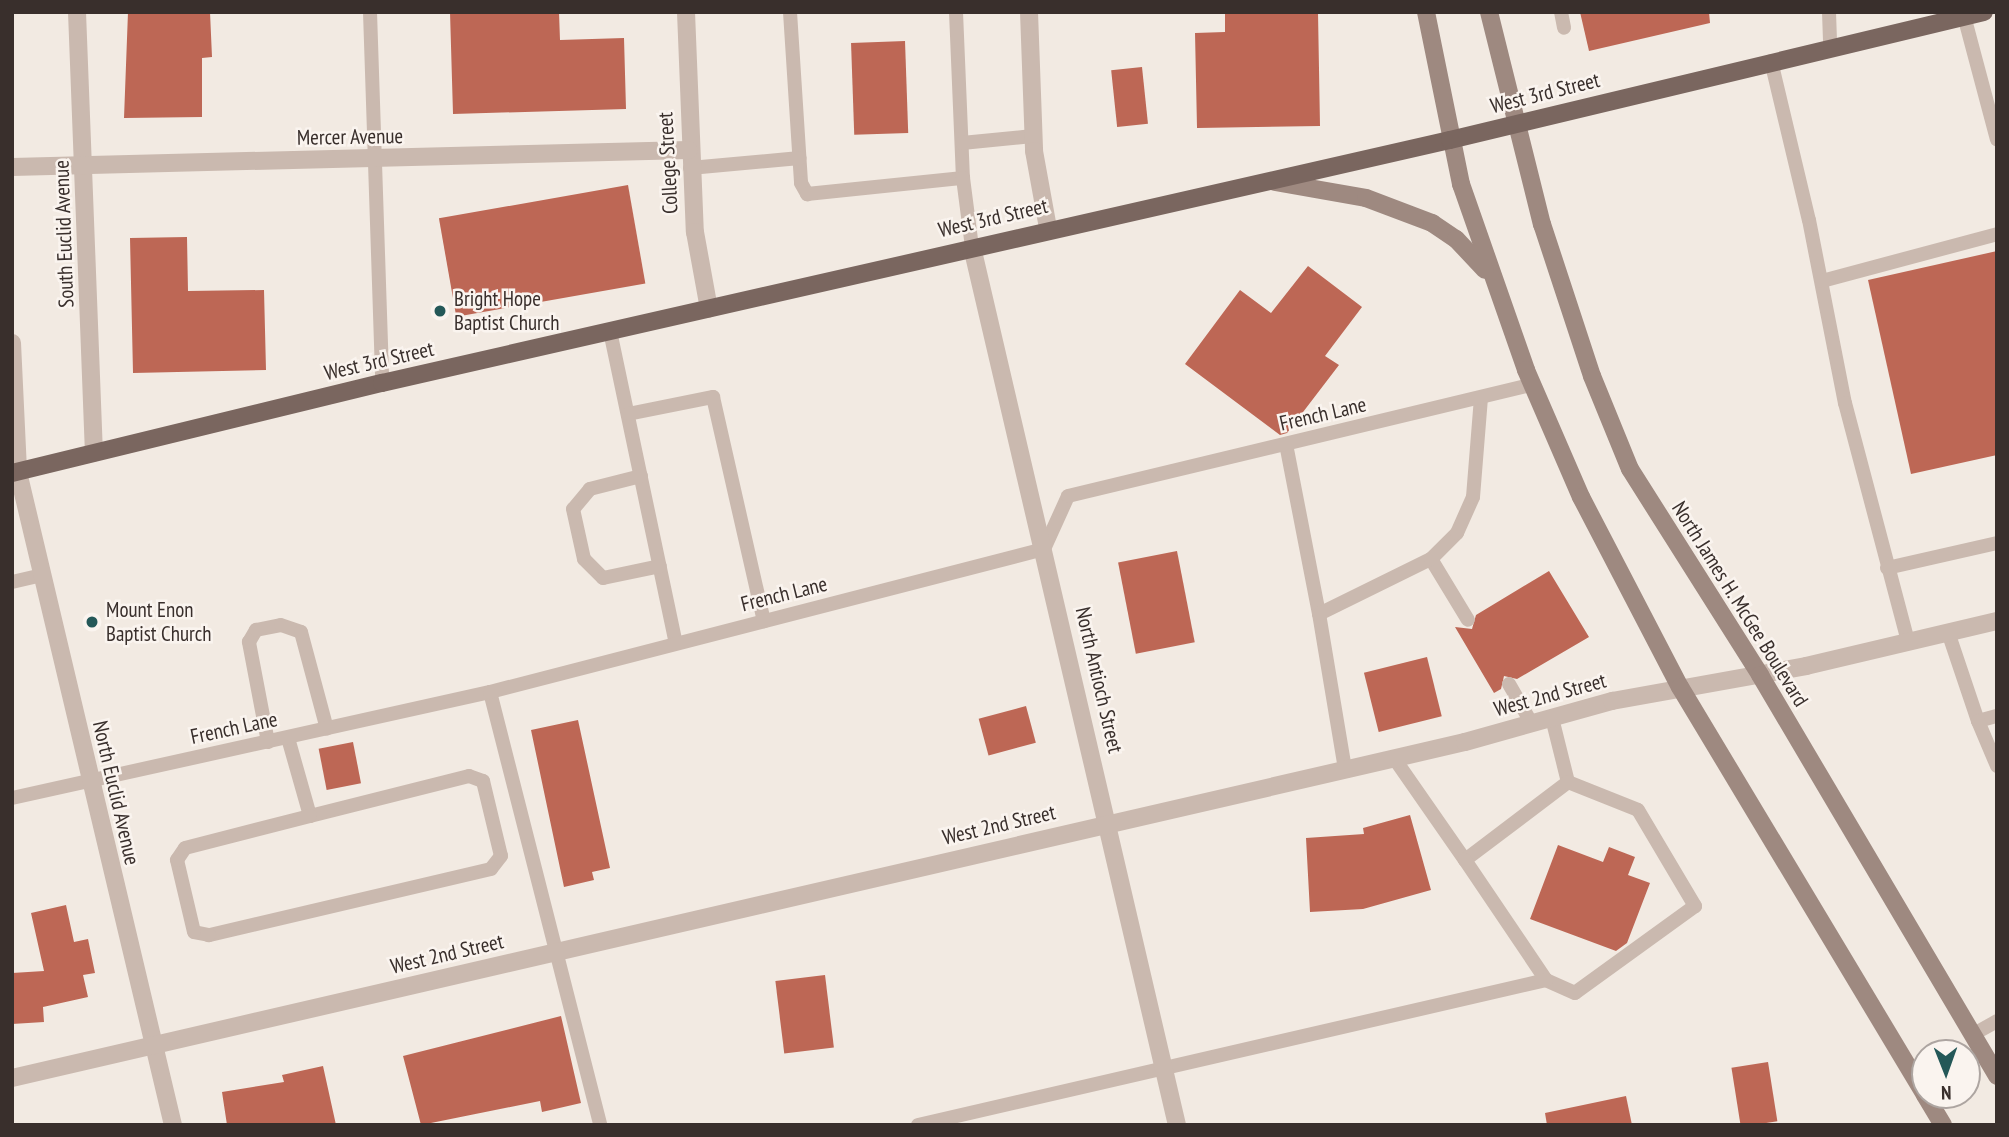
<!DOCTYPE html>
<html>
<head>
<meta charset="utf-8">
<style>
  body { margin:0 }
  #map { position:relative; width:2009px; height:1137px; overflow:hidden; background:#f2eae2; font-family:"PT Sans Narrow",sans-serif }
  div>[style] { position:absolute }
  .building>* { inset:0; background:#bd6755; transform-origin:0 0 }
  .service>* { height:14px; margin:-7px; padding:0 7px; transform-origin:7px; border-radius:7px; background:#cab9af }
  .minor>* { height:18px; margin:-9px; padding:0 9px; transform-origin:9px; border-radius:9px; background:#cab9af }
  .secondary>* { height:18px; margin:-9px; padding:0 9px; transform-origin:9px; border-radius:9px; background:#9e8980 }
  .primary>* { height:18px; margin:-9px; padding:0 9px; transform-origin:9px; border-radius:9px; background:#7a665f }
  .dots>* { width:19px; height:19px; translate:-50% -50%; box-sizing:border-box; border:4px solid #faf4ef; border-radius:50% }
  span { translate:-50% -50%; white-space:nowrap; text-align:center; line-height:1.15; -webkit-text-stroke:5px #faf4ef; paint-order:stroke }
  .street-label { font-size:21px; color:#392f2c }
  .poi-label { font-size:21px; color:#392f2c }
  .left { translate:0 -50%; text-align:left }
  .frame { position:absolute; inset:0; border:14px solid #392f2c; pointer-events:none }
  .north { position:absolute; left:1911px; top:1039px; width:70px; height:70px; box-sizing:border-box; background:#faf4ef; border:2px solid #ada5a1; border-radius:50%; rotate:179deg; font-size:19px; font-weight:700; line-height:28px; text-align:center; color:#392f2c }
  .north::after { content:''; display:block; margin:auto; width:24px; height:32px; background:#245858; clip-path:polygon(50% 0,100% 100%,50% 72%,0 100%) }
</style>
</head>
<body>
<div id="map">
  <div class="building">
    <div style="clip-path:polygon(128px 12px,210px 12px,212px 57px,202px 58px,202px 117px,124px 118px)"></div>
    <div style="clip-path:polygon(450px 12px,559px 12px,560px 40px,624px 38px,626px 109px,453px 114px)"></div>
    <div style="clip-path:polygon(1225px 12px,1318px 12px,1320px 126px,1197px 128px,1195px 33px,1225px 32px)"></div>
    <div style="clip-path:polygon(1580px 12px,1709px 12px,1710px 23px,1589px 51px)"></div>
    <div style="left:905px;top:41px;width:92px;height:54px;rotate:88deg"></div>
    <div style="left:1142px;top:67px;width:57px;height:31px;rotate:84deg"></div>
    <div style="left:628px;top:185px;width:100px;height:192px;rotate:80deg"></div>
    <div style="clip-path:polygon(187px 237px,188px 291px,264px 290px,266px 370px,133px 373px,130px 238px)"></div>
    <div style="clip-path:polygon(1997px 251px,1997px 455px,1911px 474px,1868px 280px)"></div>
    <div style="clip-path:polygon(1308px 266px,1362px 307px,1325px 356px,1339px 365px,1287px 433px,1280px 435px,1185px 364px,1240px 290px,1271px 313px)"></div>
    <div style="left:1177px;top:551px;width:93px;height:60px;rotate:79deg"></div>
    <div style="clip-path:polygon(1549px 571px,1589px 637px,1517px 679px,1504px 676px,1501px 689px,1494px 693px,1455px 627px,1472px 629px,1476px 615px)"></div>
    <div style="left:1427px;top:657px;width:61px;height:65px;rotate:76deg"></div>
    <div style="left:1026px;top:706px;width:38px;height:49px;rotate:75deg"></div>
    <div style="clip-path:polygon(578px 720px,610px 868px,592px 872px,594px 880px,564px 887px,531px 730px)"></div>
    <div style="left:353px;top:742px;width:42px;height:35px;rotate:79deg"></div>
    <div style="clip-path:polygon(1410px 815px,1431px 890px,1363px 909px,1310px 912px,1306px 838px,1364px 834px,1363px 828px)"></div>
    <div style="clip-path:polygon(1558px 845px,1603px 862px,1609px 847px,1635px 857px,1628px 875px,1650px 883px,1627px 943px,1616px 951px,1530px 919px)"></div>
    <div style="clip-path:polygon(66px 905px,74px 942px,88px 939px,95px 973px,83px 975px,88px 997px,43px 1007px,44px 1022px,12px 1024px,12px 973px,44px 971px,31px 913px)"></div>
    <div style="left:825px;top:975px;width:73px;height:50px;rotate:83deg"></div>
    <div style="clip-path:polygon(561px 1016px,581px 1103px,542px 1112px,540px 1101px,421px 1125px,403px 1056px)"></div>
    <div style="left:1768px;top:1062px;width:60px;height:37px;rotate:81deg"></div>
    <div style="clip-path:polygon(323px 1066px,336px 1125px,227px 1125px,222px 1092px,284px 1082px,282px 1075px)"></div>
    <div style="clip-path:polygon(1626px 1096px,1632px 1125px,1547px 1125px,1545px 1113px)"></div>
  </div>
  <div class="service">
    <div style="left:370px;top:12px;width:371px;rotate:88.1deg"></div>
    <div style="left:790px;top:12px;width:171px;rotate:86.3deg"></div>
    <div style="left:801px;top:183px;width:13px;rotate:61deg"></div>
    <div style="left:807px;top:194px;width:157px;rotate:-5.9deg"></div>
    <div style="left:956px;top:12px;width:166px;rotate:87.6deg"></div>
    <div style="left:963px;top:178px;width:70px;rotate:82.6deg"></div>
    <div style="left:1561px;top:12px;width:16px;rotate:79deg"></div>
    <div style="left:1829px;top:12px;width:36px;rotate:88deg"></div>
    <div style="left:1963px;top:12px;width:132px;rotate:75.1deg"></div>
    <div style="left:1771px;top:61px;width:163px;rotate:76.6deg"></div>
    <div style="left:1809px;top:220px;width:187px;rotate:78.9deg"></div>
    <div style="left:1845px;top:403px;width:247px;rotate:75.2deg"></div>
    <div style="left:962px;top:143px;width:71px;rotate:-5.6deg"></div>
    <div style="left:690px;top:168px;width:110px;rotate:-5.2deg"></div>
    <div style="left:1822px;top:281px;width:181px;rotate:-15deg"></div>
    <div style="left:610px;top:331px;width:319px;rotate:78.1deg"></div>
    <div style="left:628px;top:414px;width:87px;rotate:-11.3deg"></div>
    <div style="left:713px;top:397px;width:230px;rotate:77.2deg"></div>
    <div style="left:1286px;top:444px;width:173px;rotate:79deg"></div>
    <div style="left:641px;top:476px;width:53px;rotate:165.7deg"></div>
    <div style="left:590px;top:489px;width:26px;rotate:130deg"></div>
    <div style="left:573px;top:509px;width:51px;rotate:77.6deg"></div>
    <div style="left:584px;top:559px;width:27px;rotate:45deg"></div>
    <div style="left:603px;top:578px;width:58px;rotate:-11.9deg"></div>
    <div style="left:1431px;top:559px;width:71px;rotate:58.8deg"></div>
    <div style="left:1887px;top:568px;width:113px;rotate:-12.8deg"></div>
    <div style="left:12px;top:582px;width:31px;rotate:-13deg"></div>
    <div style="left:1948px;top:632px;width:94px;rotate:71.4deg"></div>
    <div style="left:1978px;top:721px;width:20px;rotate:-15deg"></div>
    <div style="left:1509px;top:684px;width:46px;rotate:60.1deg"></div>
    <div style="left:490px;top:692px;width:447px;rotate:75.7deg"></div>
    <div style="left:1552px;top:718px;width:66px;rotate:76deg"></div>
    <div style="left:1978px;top:721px;width:49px;rotate:67.1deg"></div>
    <div style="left:288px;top:738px;width:81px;rotate:74.2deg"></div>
    <div style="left:310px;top:816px;width:164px;rotate:-14.1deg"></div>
    <div style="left:469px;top:776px;width:15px;rotate:20deg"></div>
    <div style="left:483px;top:781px;width:77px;rotate:76.5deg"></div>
    <div style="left:501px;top:856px;width:16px;rotate:128deg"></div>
    <div style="left:491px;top:869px;width:290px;rotate:166.8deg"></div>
    <div style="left:209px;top:935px;width:15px;rotate:-169deg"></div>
    <div style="left:194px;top:932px;width:74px;rotate:-103.3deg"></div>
    <div style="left:177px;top:860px;width:14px;rotate:-56deg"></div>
    <div style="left:185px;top:848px;width:129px;rotate:-14.4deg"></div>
    <div style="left:268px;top:742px;width:102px;rotate:-100.8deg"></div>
    <div style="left:249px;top:642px;width:14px;rotate:-60deg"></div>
    <div style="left:256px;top:630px;width:25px;rotate:-11deg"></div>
    <div style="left:281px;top:625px;width:21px;rotate:19deg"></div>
    <div style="left:301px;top:632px;width:100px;rotate:75deg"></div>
    <div style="left:1394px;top:758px;width:124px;rotate:55.2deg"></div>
    <div style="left:1465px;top:860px;width:129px;rotate:-37.1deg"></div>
    <div style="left:1568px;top:782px;width:75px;rotate:21.8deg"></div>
    <div style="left:1638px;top:810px;width:112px;rotate:59.3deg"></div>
    <div style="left:1695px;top:906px;width:148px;rotate:144.1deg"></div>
    <div style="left:1575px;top:993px;width:32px;rotate:-156deg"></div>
    <div style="left:1546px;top:980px;width:145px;rotate:-124deg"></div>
    <div style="left:1345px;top:769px;width:157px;rotate:-99.5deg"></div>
    <div style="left:1319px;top:614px;width:125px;rotate:-26.2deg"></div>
    <div style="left:1431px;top:559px;width:37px;rotate:-45deg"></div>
    <div style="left:1457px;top:533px;width:39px;rotate:-66deg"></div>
    <div style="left:1473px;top:497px;width:99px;rotate:-85.4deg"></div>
    <div style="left:12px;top:798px;width:490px;rotate:-12.5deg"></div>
    <div style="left:490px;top:692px;width:572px;rotate:-14.47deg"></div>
    <div style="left:1044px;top:549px;width:58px;rotate:-65.6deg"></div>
    <div style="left:1068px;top:496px;width:478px;rotate:-13.5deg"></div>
    <div style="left:1972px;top:1035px;width:29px;rotate:-29deg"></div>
    <div style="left:918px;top:1125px;width:645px;rotate:-13deg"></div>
  </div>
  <div class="minor">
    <div style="left:77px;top:12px;width:441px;rotate:87.8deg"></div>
    <div style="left:686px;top:12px;width:220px;rotate:87.7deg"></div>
    <div style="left:695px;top:232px;width:78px;rotate:79.7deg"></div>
    <div style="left:1029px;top:12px;width:139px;rotate:87.9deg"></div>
    <div style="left:1034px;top:151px;width:78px;rotate:79.7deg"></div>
    <div style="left:12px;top:167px;width:677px;rotate:-1.44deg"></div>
    <div style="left:972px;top:247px;width:902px;rotate:76.86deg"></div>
    <div style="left:12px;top:343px;width:129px;rotate:87.3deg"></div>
    <div style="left:18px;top:472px;width:671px;rotate:76.65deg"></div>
    <div style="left:12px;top:1078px;width:1491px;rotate:-13.02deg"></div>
    <div style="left:1465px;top:742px;width:153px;rotate:-15.6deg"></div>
    <div style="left:1612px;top:701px;width:197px;rotate:-10.2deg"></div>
    <div style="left:1806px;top:666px;width:196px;rotate:-13.3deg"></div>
  </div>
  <div class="secondary">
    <div style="left:1426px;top:12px;width:176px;rotate:78.5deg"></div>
    <div style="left:1461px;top:184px;width:197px;rotate:70.7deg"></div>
    <div style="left:1526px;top:370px;width:138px;rotate:66.6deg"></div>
    <div style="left:1581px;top:497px;width:214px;rotate:62.5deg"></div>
    <div style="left:1680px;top:687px;width:476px;rotate:59deg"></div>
    <div style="left:1489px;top:12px;width:219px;rotate:76deg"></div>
    <div style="left:1542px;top:224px;width:160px;rotate:71.8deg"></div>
    <div style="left:1592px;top:376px;width:100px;rotate:67.8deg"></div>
    <div style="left:1630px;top:469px;width:244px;rotate:57.7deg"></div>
    <div style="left:1760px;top:675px;width:466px;rotate:59.4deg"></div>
    <div style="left:1275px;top:182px;width:92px;rotate:10deg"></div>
    <div style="left:1366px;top:198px;width:71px;rotate:20.7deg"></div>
    <div style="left:1432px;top:223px;width:29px;rotate:34deg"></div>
    <div style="left:1456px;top:239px;width:42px;rotate:46.9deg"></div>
    <div style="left:1925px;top:1095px;width:35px;rotate:59deg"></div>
  </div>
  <div class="primary">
    <div style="left:12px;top:473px;width:381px;rotate:-13.7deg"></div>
    <div style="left:382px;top:383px;width:1095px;rotate:-12.82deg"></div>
    <div style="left:1450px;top:140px;width:549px;rotate:-13.48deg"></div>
  </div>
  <div class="dots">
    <div style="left:440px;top:311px;background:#245858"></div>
    <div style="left:92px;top:622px;background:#245858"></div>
  </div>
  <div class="street-label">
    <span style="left:1545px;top:93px;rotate:-14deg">West 3rd Street</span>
    <span style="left:350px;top:137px;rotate:-1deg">Mercer Avenue</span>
    <span style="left:668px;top:163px;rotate:-93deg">College Street</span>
    <span style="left:993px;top:218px;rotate:-13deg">West 3rd Street</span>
    <span style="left:64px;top:234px;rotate:-92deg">South Euclid Avenue</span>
    <span style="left:379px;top:361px;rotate:-13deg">West 3rd Street</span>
    <span style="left:1323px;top:414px;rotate:-13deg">French Lane</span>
    <span style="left:784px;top:594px;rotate:-14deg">French Lane</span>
    <span style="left:1740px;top:604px;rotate:58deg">North James H. McGee Boulevard</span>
    <span style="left:1099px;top:680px;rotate:77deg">North Antioch Street</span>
    <span style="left:1550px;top:695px;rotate:-15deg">West 2nd Street</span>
    <span style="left:234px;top:728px;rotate:-12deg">French Lane</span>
    <span style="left:116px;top:793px;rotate:77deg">North Euclid Avenue</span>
    <span style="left:999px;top:825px;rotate:-13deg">West 2nd Street</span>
    <span style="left:447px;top:954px;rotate:-13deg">West 2nd Street</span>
  </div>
  <div class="poi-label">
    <span class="left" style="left:454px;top:311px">Bright Hope<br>Baptist Church</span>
    <span class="left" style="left:106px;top:622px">Mount Enon<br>Baptist Church</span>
  </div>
  <div class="frame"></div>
  <div class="north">N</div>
</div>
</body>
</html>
